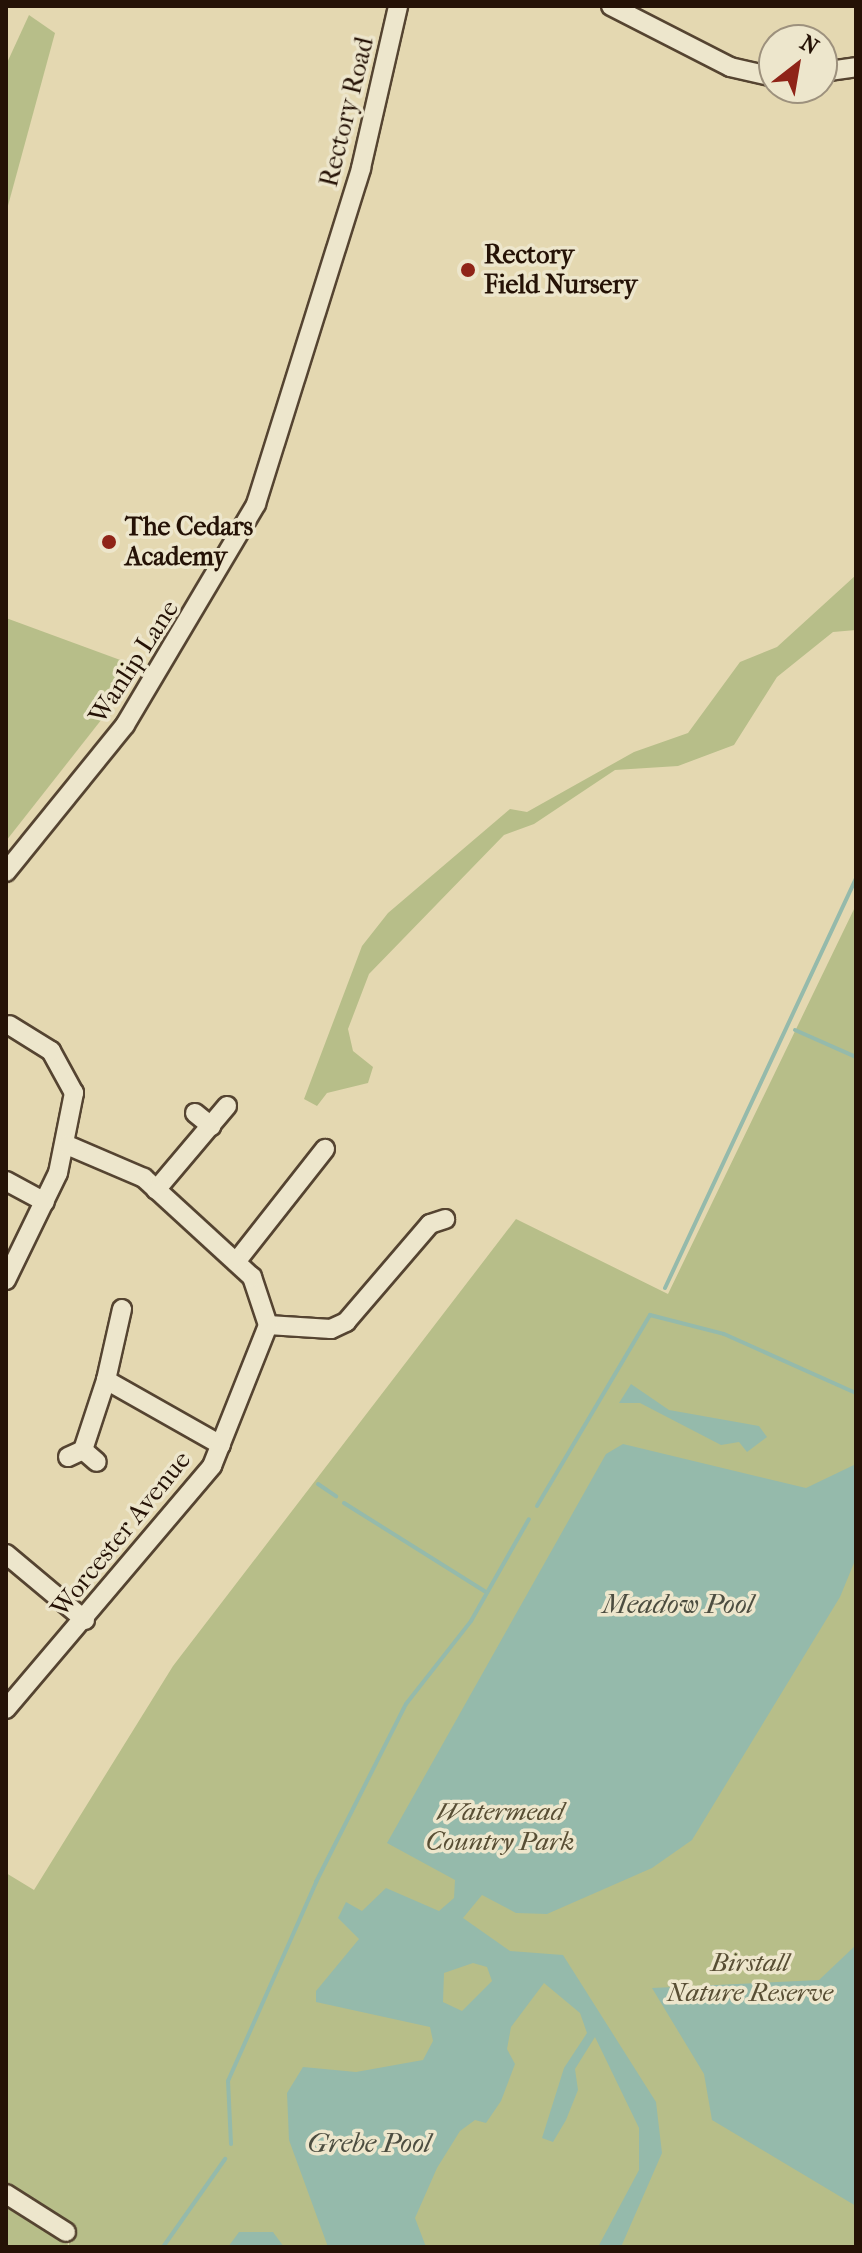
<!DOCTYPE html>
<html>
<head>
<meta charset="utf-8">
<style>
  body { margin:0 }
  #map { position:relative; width:862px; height:2253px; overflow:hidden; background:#e4d8b1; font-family:"IM FELL French Canon",serif }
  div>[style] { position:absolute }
  .green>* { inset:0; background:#b7be89 }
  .water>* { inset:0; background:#95baab }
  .stream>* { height:4px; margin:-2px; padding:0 2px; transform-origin:2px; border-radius:2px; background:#95baab }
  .roads { filter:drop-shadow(2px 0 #554431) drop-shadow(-2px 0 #554431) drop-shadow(0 2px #554431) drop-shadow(0 -2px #554431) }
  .minor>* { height:18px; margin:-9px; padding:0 9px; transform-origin:9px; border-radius:9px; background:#ede6cc }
  .dots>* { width:22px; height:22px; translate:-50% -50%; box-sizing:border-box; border:4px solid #ede6cc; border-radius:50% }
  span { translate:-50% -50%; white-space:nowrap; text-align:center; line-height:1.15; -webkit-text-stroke:7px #ede6cc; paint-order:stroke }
  .street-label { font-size:26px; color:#251206 }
  .poi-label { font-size:26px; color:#251206; font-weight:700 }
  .left { translate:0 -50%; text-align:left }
  .park-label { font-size:26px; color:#584e34; font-style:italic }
  .water-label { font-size:28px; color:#4c4d40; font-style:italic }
  .frame { position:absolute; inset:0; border:8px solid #251206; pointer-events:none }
  .north { position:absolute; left:758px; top:24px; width:80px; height:80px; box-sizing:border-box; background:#ede6cc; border:2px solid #9d917d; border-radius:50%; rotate:31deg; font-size:22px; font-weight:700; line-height:32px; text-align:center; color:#251206 }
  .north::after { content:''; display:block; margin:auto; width:28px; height:36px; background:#8f2418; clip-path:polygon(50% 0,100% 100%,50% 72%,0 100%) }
</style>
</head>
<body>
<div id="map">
  <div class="green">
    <div style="clip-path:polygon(29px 15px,55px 33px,6px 213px,6px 65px)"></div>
    <div style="clip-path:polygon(856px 575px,856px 630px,833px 632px,777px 677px,734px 745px,678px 766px,615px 770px,534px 824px,504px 835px,369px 974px,348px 1029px,353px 1051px,373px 1067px,368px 1083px,327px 1093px,317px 1106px,304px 1099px,362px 946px,388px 913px,510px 809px,527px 812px,634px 752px,688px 733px,740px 662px,777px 647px)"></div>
    <div style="clip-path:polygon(6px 618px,142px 668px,6px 841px)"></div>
    <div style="clip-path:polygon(856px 905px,856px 2247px,69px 2247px,69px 2229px,6px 2182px,6px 1873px,34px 1890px,173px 1666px,516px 1219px,668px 1294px)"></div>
    <div style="clip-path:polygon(6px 2201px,67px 2238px,68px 2247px,6px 2247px)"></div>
  </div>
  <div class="water">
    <div style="clip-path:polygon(631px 1384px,669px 1410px,759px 1426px,767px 1437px,747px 1452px,739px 1442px,721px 1445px,640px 1403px,619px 1403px)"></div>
    <div style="clip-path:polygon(evenodd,623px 1444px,806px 1488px,856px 1464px,856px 1558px,840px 1597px,692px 1840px,652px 1868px,547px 1914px,516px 1913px,482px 1895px,463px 1918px,510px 1951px,563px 1955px,656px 2102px,662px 2153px,621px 2247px,598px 2247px,639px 2170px,639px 2128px,595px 2037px,575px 2069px,578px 2090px,566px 2120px,553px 2142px,542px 2138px,564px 2068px,587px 2033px,580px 2013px,544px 1983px,511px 2027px,507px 2049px,515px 2064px,501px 2101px,486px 2123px,475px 2120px,460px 2131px,437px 2168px,415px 2218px,426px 2247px,328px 2247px,289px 2140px,287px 2093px,303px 2067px,356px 2072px,423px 2060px,433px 2041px,430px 2027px,316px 2002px,316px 1991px,359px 1939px,338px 1918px,346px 1902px,362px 1911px,386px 1888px,439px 1911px,454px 1898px,455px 1880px,387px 1843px,606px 1454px,623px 1444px,473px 1963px,487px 1967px,492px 1981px,462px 2011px,443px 2002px,444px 1973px,473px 1963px)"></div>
    <div style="clip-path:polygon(856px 1945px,856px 2206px,712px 2120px,704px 2074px,652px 1988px,819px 1980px)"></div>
    <div style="clip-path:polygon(239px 2232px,273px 2232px,284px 2247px,228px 2247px)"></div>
  </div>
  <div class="stream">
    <div style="left:795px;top:1030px;width:67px;rotate:23.9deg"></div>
    <div style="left:665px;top:1288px;width:452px;rotate:-65deg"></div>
    <div style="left:318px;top:1484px;width:22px;rotate:34deg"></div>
    <div style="left:344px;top:1503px;width:168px;rotate:32.1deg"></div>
    <div style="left:537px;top:1506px;width:222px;rotate:-59.4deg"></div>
    <div style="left:650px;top:1315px;width:76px;rotate:14.4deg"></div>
    <div style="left:724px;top:1334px;width:145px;rotate:24.1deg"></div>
    <div style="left:231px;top:2144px;width:63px;rotate:-92.7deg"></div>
    <div style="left:228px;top:2081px;width:218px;rotate:-66.1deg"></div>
    <div style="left:316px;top:1882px;width:199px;rotate:-63.2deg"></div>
    <div style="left:406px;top:1704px;width:105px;rotate:-51.9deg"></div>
    <div style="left:471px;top:1621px;width:117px;rotate:-60.4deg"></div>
    <div style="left:163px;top:2247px;width:108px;rotate:-54.8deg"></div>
  </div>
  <div class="roads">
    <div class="minor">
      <div style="left:611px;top:6px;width:134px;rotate:27.1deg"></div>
      <div style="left:730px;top:67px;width:45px;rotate:12.8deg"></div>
      <div style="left:822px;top:72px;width:34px;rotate:-8deg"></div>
      <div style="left:6px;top:872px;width:189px;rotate:-51deg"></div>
      <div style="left:125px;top:725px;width:257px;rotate:-59.3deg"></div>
      <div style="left:256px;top:504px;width:352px;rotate:-72.6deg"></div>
      <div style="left:361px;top:168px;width:166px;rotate:-77.1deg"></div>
      <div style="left:195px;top:1113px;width:21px;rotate:39deg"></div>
      <div style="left:6px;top:1181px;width:44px;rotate:28.3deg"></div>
      <div style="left:156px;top:1190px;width:110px;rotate:-49.8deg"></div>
      <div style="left:236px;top:1262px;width:144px;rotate:-51.8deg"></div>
      <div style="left:6px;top:1280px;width:119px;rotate:-64.1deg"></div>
      <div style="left:58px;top:1173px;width:82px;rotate:-78.7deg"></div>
      <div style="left:74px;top:1093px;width:48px;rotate:-118.7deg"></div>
      <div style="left:51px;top:1051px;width:49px;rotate:-148.2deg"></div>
      <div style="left:122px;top:1309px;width:73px;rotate:102.7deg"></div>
      <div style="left:106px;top:1380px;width:132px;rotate:29.5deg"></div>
      <div style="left:268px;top:1325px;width:63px;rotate:3.6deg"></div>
      <div style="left:331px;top:1329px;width:17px;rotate:-25deg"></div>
      <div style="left:346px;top:1322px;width:129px;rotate:-49.4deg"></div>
      <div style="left:430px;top:1224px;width:16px;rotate:-18deg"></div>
      <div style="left:83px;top:1450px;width:74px;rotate:-71.8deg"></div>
      <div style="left:68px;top:1457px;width:17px;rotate:-25deg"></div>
      <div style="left:83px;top:1450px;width:18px;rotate:41deg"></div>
      <div style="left:6px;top:1554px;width:103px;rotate:39.9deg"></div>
      <div style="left:6px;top:1709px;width:319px;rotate:-49.7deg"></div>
      <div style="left:212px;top:1466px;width:152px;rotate:-68.3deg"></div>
      <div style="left:268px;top:1325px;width:51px;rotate:-108.4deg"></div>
      <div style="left:252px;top:1277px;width:147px;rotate:-137.5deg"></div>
      <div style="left:144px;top:1178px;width:84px;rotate:-156.8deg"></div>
      <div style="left:6px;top:2194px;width:71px;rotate:32.3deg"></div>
    </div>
  </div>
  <div class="dots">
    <div style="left:468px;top:270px;background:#8f2418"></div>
    <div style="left:109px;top:542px;background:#8f2418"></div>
  </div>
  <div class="street-label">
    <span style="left:347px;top:112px;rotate:-76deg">Rectory Road</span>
    <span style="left:134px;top:662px;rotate:-57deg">Wanlip Lane</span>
    <span style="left:121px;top:1534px;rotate:-51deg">Worcester Avenue</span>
  </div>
  <div class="poi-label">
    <span class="left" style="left:484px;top:270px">Rectory<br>Field Nursery</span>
    <span class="left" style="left:125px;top:542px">The Cedars<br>Academy</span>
  </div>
  <div class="park-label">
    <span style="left:500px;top:1827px">Watermead<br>Country Park</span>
    <span style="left:750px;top:1978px">Birstall<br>Nature Reserve</span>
  </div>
  <div class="water-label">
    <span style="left:678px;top:1604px">Meadow Pool</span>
    <span style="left:369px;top:2143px">Grebe Pool</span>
  </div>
  <div class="frame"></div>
  <div class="north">N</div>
</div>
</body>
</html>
